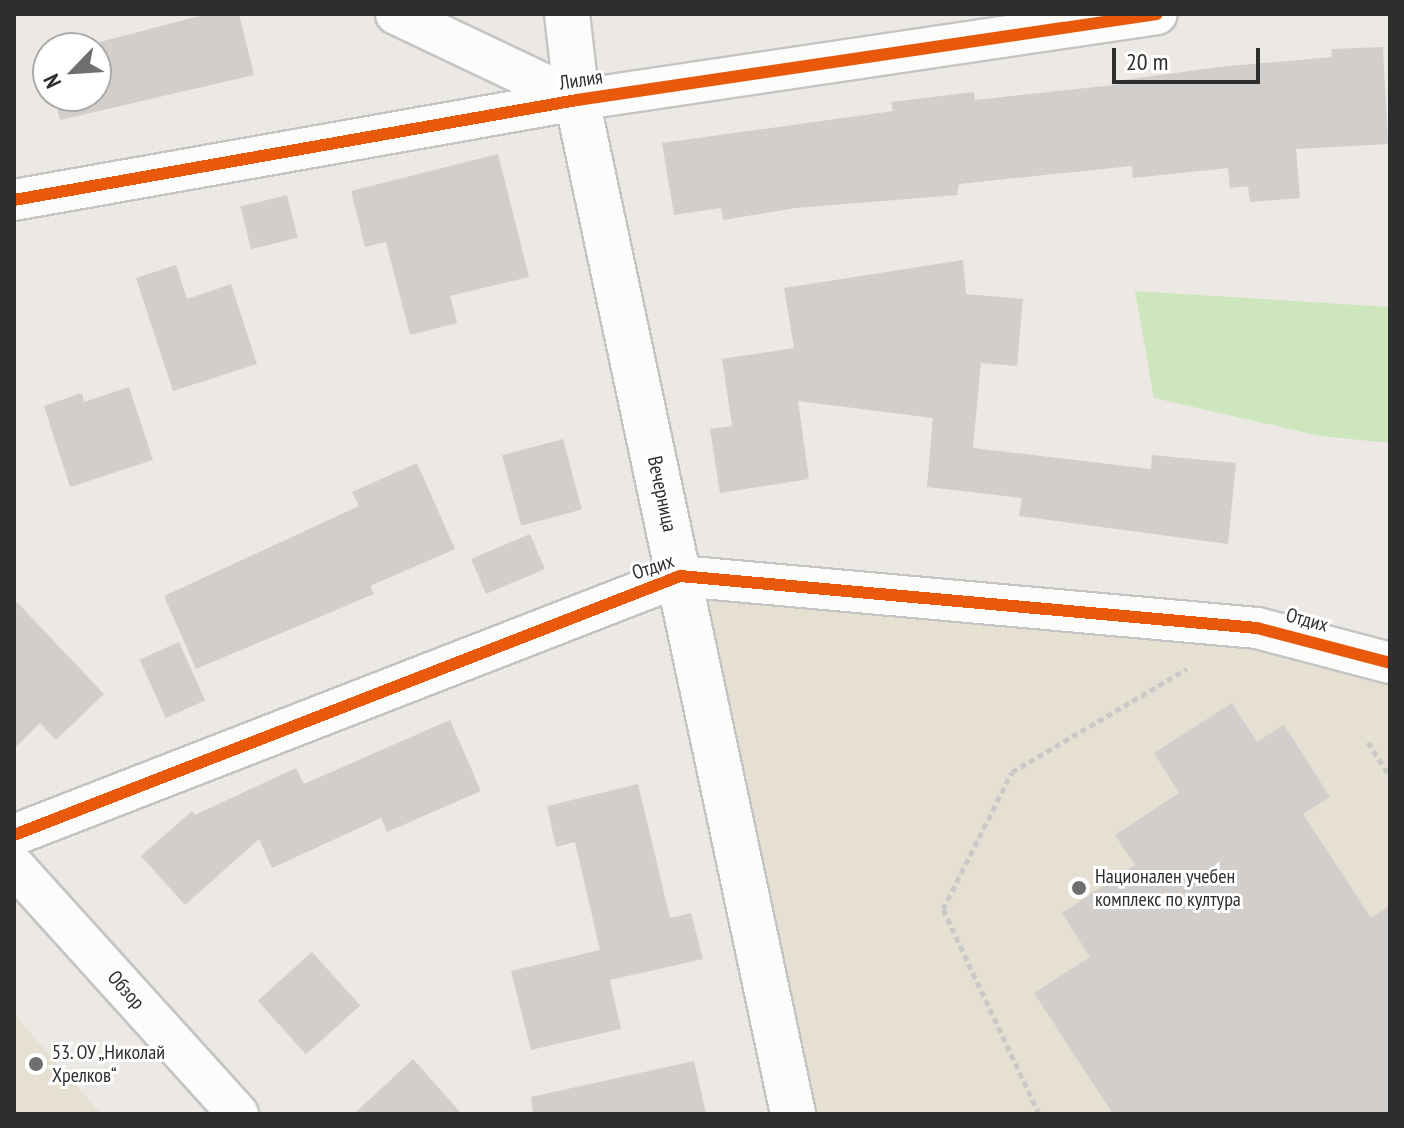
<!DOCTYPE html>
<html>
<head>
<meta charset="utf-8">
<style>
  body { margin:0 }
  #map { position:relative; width:1404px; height:1128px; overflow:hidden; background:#ece8e4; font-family:"PT Sans Narrow",sans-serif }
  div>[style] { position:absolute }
  .education>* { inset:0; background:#e6e0d3 }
  .green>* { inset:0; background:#cee6be }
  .building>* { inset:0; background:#d1cecb; transform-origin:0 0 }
  .path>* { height:5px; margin-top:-2.5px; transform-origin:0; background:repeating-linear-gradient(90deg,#c9c9c8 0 6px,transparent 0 10px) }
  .roads { filter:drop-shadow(2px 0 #c5c4c5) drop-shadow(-2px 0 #c5c4c5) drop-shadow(0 2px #c5c4c5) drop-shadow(0 -2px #c5c4c5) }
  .street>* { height:40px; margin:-20px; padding:0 20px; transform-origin:20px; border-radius:20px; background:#fcfcfb }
  .secondary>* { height:44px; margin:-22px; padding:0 22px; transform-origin:22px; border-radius:22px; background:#fcfcfb }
  .cycleway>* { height:12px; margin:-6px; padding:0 6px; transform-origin:6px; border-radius:6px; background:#e8590c }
  .dots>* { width:22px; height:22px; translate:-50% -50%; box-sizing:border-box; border:4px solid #fff; border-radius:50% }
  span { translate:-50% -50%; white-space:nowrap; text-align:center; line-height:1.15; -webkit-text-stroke:6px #fff; paint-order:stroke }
  .street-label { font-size:20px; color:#2e2e2e }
  .poi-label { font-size:20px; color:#2e2e2e }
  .left { translate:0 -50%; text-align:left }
  .frame { position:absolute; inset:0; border:16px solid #2e2e2e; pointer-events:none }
  .north { position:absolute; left:32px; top:32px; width:80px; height:80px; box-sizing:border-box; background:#fff; border:2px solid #ababab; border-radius:50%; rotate:245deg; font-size:22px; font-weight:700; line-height:32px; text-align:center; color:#2e2e2e }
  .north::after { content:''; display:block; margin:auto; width:28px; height:36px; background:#706f6e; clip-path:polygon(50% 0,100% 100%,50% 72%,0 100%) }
  .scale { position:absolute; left:1112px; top:48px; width:148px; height:36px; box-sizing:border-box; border:4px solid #2e2e2e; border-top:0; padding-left:10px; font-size:24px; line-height:28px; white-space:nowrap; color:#2e2e2e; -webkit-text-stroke:6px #fff; paint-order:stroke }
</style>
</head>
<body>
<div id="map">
  <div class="education">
    <div style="clip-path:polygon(704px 587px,1257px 628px,1390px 663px,1390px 1114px,814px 1114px)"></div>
    <div style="clip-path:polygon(14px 1014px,101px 1114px,14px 1114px)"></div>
  </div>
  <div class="green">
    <div style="clip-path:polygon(1135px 291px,1390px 307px,1390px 443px,1320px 436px,1154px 398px)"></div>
  </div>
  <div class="building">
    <div style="clip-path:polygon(207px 14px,239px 14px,254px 75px,60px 120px,54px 96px,96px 96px,96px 48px,77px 48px)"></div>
    <div style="clip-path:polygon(1383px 47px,1388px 144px,1296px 149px,1300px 198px,1250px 202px,1248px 186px,1230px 188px,1228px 168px,1133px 178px,1132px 166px,959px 184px,957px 195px,796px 208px,723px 220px,721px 208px,674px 215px,662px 143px,893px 111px,891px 102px,974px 92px,975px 100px,1123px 84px,1123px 80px,1219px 67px,1332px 57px,1331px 49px)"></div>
    <div style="clip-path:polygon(498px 154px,529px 277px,450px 296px,457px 323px,410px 335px,386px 242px,365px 247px,351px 191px)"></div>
    <div style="left:287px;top:195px;width:44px;height:48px;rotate:76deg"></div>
    <div style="clip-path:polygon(963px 260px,966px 294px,1023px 299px,1017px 366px,981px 363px,973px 448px,1151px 469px,1152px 455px,1236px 463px,1228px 544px,1019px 516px,1022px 498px,927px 487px,933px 418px,798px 401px,809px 479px,720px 493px,710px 429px,732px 426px,722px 359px,794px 348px,784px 288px)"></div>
    <div style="clip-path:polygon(176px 265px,187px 299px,231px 284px,257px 364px,173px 391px,136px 278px)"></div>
    <div style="clip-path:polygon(129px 387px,153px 460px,70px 487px,44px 406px,82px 393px,84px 402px)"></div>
    <div style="left:563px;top:439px;width:73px;height:63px;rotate:75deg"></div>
    <div style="clip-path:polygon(417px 463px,455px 549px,370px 586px,374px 594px,196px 669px,164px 596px,359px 506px,352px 492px)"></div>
    <div style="left:530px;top:534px;width:38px;height:64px;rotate:67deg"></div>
    <div style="clip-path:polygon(14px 599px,104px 694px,56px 740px,40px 723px,14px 749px)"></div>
    <div style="left:179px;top:642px;width:64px;height:43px;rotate:66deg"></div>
    <div style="clip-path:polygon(1232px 703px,1257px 742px,1284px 725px,1330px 797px,1303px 814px,1371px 918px,1390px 906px,1390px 1114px,1113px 1114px,1034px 993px,1090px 957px,1062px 913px,1135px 865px,1115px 835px,1179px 793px,1154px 753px)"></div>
    <div style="clip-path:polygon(450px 720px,481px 791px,387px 832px,381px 818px,272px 868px,259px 839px,185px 905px,141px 856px,192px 811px,195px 815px,296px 768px,304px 784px)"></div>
    <div style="clip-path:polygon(638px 784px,670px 918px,691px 913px,703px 959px,610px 980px,621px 1029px,531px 1050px,511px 971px,600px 950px,575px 842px,556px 847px,547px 806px)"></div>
    <div style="left:312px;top:952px;width:72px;height:73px;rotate:48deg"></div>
    <div style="clip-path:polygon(413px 1059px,462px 1114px,354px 1114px)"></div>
    <div style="clip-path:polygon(694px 1061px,706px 1114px,533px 1114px,531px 1097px)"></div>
  </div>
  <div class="path">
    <div style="left:1368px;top:742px;width:41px;rotate:57.8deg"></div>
    <div style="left:1039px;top:1114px;width:226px;rotate:-115.1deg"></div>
    <div style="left:943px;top:909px;width:153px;rotate:-63.3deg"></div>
    <div style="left:1012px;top:772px;width:203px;rotate:-30.5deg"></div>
  </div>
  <div class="roads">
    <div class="street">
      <div style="left:396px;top:14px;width:200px;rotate:25.4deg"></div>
      <div style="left:14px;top:200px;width:572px;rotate:-10.07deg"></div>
      <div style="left:577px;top:100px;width:586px;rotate:-8.43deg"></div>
      <div style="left:14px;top:835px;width:715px;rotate:-21.25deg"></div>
      <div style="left:680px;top:576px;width:579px;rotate:5.15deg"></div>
      <div style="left:1257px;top:628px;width:138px;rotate:14.7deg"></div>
      <div style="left:14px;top:866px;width:334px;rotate:47.9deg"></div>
    </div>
    <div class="secondary">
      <div style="left:567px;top:14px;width:87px;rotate:83.4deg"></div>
      <div style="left:577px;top:100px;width:1037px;rotate:77.97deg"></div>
    </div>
  </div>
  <div class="cycleway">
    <div style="left:14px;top:200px;width:572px;rotate:-10.07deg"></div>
    <div style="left:577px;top:100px;width:586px;rotate:-8.43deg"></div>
    <div style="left:14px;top:835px;width:715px;rotate:-21.25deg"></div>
    <div style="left:680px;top:576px;width:579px;rotate:5.15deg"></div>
    <div style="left:1257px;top:628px;width:138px;rotate:14.7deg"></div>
  </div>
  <div class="dots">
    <div style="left:1079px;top:888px;background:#706f6e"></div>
    <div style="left:36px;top:1064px;background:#706f6e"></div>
  </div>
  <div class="street-label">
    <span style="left:581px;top:80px;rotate:-9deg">Лилия</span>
    <span style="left:662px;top:494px;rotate:78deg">Вечерница</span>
    <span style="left:653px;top:567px;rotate:-18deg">Отдих</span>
    <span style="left:1307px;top:620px;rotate:15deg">Отдих</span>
    <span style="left:126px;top:990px;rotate:48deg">Обзор</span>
  </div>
  <div class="poi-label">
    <span class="left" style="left:1095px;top:888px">Национален учебен<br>комплекс по култура</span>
    <span class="left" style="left:52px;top:1064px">53. ОУ „Николай<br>Хрелков“</span>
  </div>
  <div class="frame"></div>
  <div class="north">N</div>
  <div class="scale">20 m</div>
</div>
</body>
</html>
